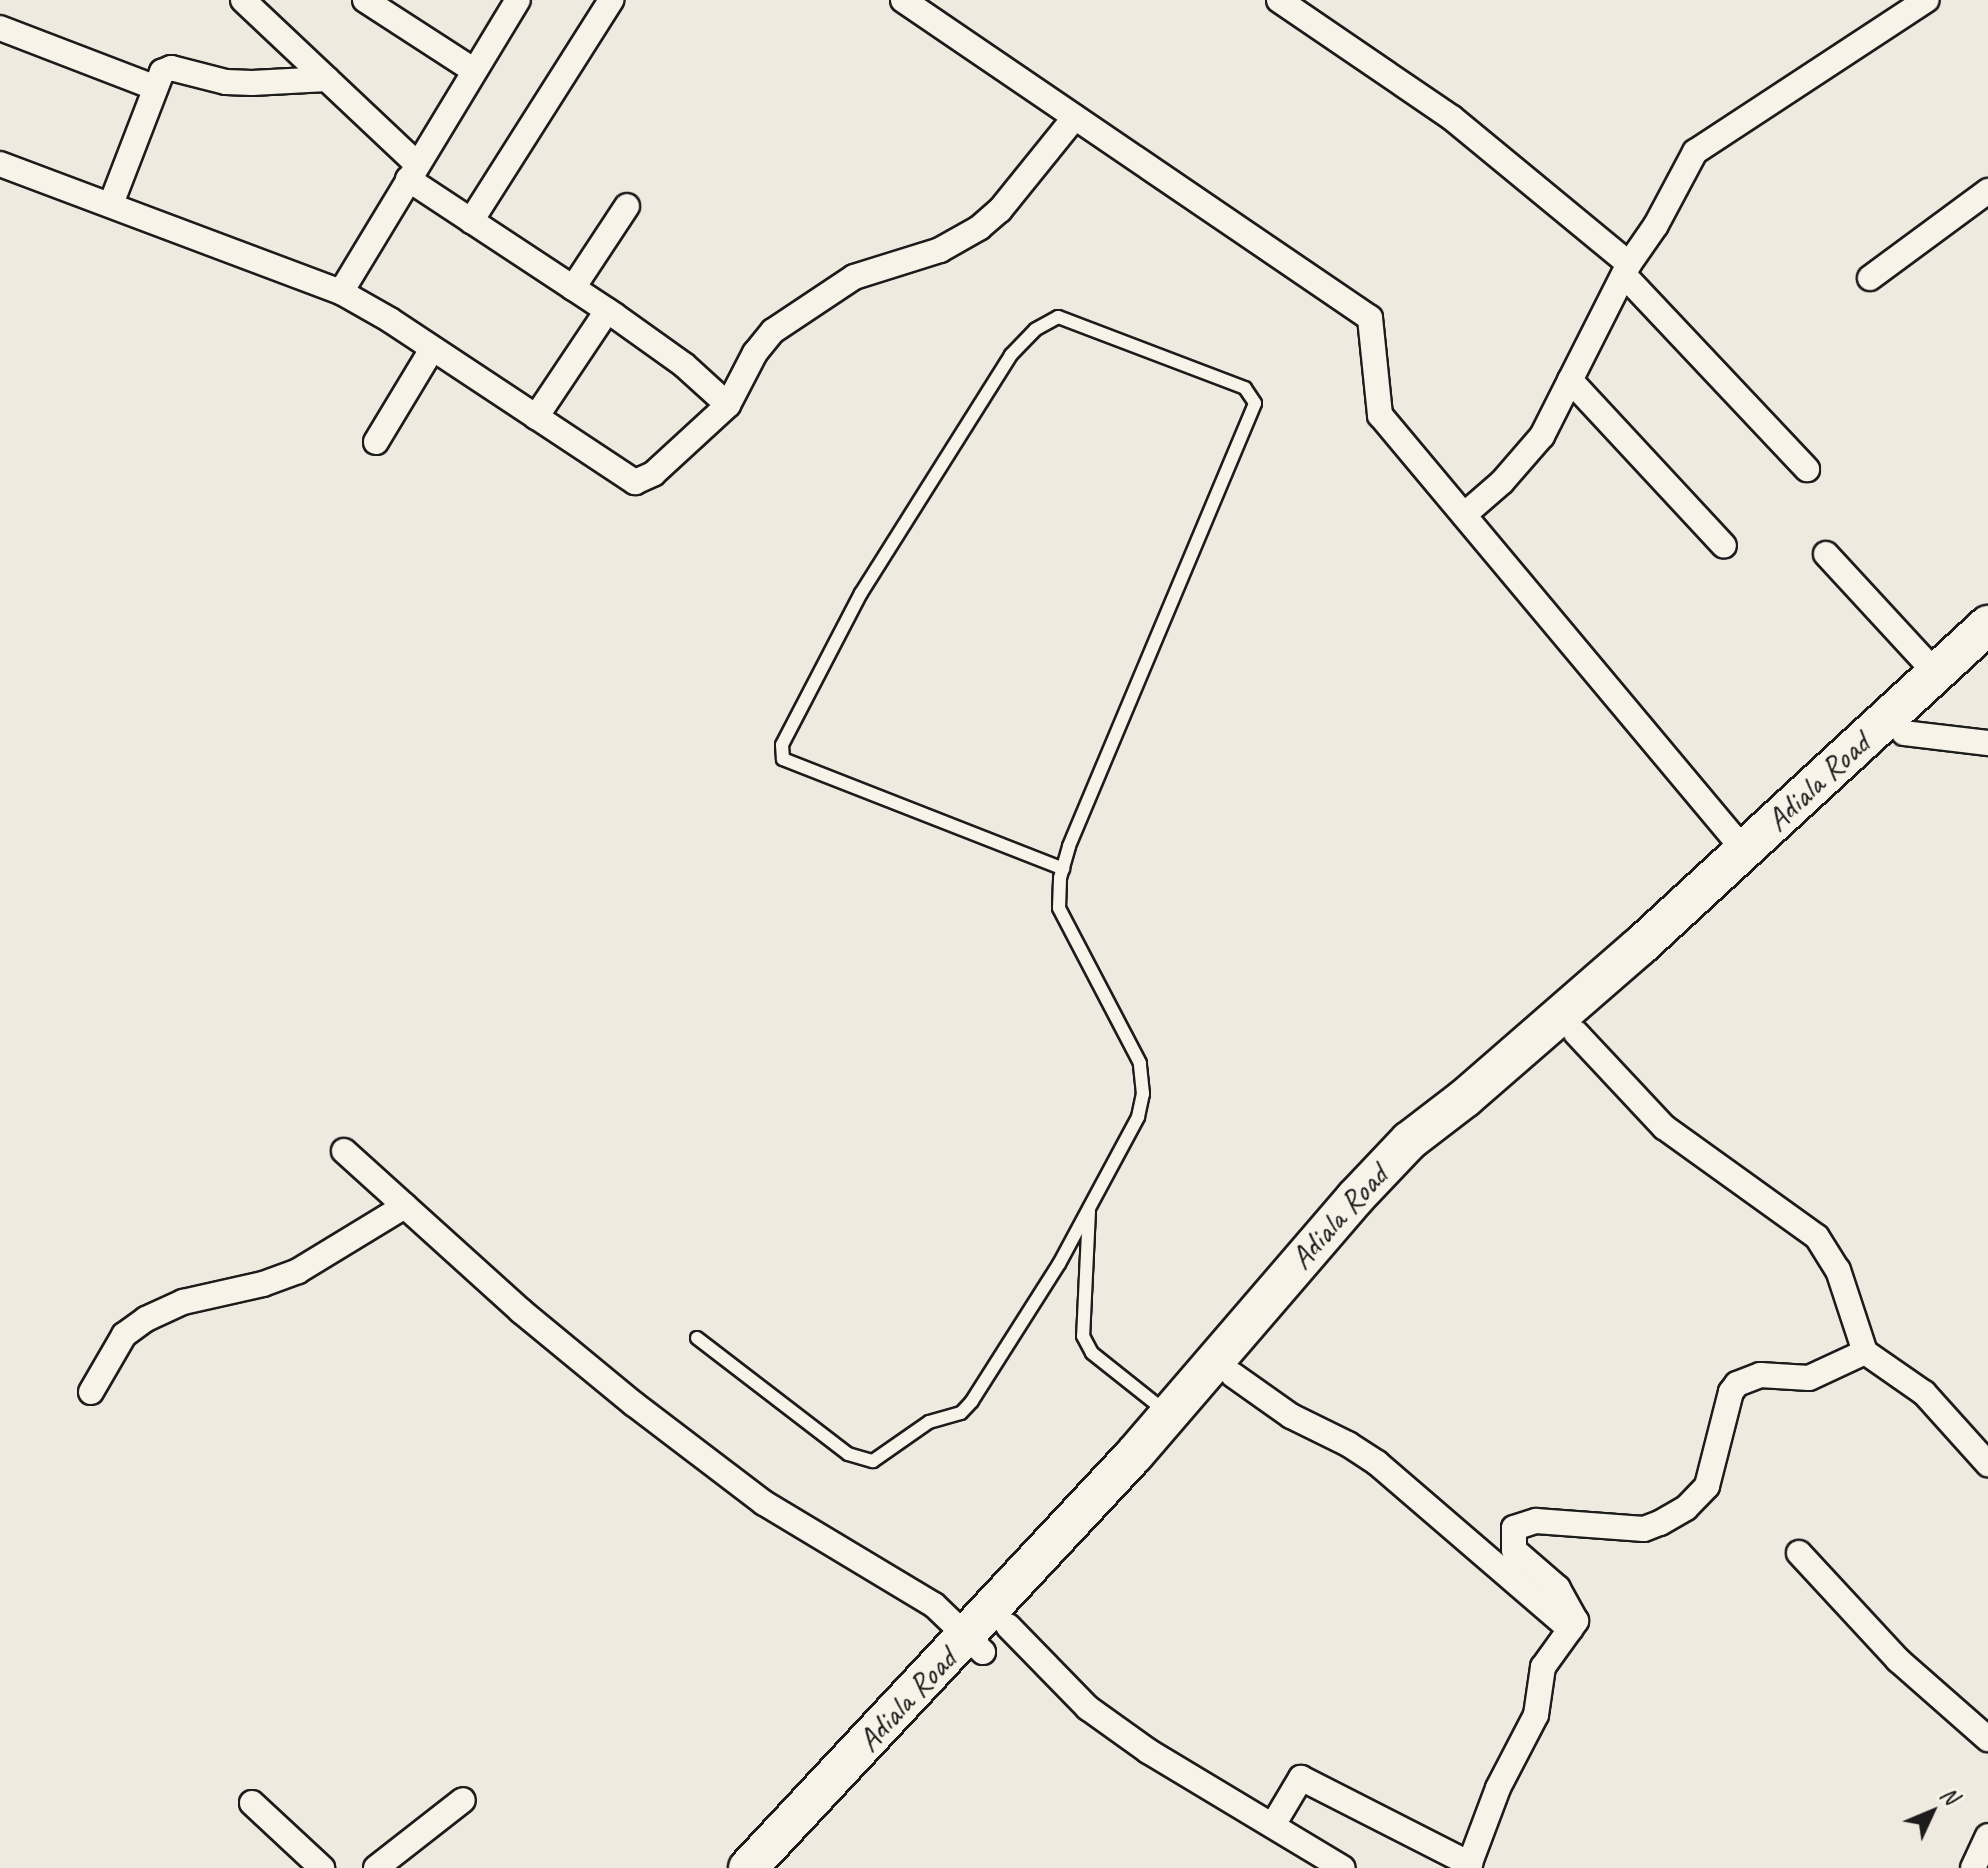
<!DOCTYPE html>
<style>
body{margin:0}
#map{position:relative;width:1988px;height:1868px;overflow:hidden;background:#eeeae0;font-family:Caveat,sans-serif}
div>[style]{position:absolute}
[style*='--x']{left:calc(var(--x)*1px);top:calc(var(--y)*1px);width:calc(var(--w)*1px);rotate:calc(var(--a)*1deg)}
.roads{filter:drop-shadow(2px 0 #1c1c1c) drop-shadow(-2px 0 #1c1c1c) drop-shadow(0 2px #1c1c1c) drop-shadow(0 -2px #1c1c1c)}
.service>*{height:12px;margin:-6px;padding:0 6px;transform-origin:6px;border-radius:6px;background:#f7f3e8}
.minor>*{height:24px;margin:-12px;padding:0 12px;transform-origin:12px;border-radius:12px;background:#f7f3e8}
.primary>*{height:38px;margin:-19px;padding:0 19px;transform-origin:19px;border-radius:19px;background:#f7f3e8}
span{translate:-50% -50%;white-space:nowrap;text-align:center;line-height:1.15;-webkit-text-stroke:7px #f7f3e8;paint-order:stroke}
.street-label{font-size:32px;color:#1c1c1c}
.north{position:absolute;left:1892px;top:1772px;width:80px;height:80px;-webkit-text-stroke:6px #f7f3e8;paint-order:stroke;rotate:46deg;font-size:22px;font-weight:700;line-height:32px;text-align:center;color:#1c1c1c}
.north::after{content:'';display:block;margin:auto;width:28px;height:36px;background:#1c1c1c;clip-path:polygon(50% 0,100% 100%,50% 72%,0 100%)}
</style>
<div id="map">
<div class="roads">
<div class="service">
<i style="--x:1089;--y:1211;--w:125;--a:92.7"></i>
<i style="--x:1083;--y:1336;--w:19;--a:62"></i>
<i style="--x:1092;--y:1353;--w:93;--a:38.5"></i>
<i style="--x:697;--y:1338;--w:190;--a:37.5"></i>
<i style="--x:848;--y:1454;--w:26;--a:16"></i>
<i style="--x:873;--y:1461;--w:68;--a:-34.9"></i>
<i style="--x:929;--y:1422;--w:33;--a:-16"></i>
<i style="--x:961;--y:1413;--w:16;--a:-47"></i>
<i style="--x:972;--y:1401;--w:162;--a:-57.6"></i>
<i style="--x:1059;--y:1264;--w:167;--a:-61.7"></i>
<i style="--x:1138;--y:1117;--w:24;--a:-78"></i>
<i style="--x:1143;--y:1094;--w:31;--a:-96"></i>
<i style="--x:1140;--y:1063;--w:175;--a:-117.6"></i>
<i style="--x:1059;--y:908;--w:30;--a:-88"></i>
<i style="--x:1060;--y:878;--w:33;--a:-74"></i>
<i style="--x:1069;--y:846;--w:480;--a:-67.2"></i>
<i style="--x:1255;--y:403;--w:18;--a:-124"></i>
<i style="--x:1245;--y:388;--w:200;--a:-159.2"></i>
<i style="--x:1058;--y:317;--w:26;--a:151"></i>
<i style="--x:1035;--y:330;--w:35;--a:134"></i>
<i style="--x:1011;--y:355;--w:281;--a:122.2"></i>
<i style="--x:861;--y:593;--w:171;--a:117.5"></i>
<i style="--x:782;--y:745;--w:14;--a:86"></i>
<i style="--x:783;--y:759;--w:301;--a:21.4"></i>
</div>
<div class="minor">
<i style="--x:243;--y:0;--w:239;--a:43.3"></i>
<i style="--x:365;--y:0;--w:129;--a:32.9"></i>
<i style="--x:903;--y:0;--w:565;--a:34.25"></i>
<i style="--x:1370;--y:318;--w:98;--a:84.1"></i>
<i style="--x:1380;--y:415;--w:567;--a:50.08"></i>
<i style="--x:1279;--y:0;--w:209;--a:34.3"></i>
<i style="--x:1452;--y:118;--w:229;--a:39.5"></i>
<i style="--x:0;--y:28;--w:165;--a:21"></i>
<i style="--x:0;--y:164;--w:364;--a:20.6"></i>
<i style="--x:341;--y:292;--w:56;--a:29.7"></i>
<i style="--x:390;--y:320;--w:294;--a:33.5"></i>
<i style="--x:635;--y:482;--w:20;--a:-24"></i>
<i style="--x:653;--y:474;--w:102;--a:-42.6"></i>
<i style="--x:728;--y:405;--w:59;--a:-62.6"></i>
<i style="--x:755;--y:353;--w:28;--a:-51"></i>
<i style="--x:773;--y:331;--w:97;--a:-33.7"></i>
<i style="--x:854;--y:277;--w:90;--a:-17.4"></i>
<i style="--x:940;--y:250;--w:45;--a:-29.4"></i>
<i style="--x:979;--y:228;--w:28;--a:-41"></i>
<i style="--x:1000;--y:210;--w:119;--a:-51.1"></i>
<i style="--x:408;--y:179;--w:247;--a:33.4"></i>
<i style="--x:614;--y:315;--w:86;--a:35.5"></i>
<i style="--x:684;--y:365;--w:59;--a:42.3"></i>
<i style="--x:111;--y:204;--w:142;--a:-68.9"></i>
<i style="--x:162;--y:72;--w:10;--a:-24"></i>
<i style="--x:171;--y:68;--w:57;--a:14.3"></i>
<i style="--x:226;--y:82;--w:26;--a:2"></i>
<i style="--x:252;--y:83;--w:75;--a:-3.1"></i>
<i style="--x:471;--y:221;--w:262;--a:-57.6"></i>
<i style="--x:1624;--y:275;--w:267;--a:46.7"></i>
<i style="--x:1870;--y:278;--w:147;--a:-36.4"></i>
<i style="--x:573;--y:288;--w:98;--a:-56.6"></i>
<i style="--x:341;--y:292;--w:341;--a:-58.8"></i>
<i style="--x:1570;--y:380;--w:226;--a:47.1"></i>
<i style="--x:536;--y:417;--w:128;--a:-56.2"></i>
<i style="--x:376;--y:442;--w:109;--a:-58.9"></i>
<i style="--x:1464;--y:515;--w:50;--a:-41"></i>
<i style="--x:1502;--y:482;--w:61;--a:-49"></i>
<i style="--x:1542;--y:436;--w:193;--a:-63.2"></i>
<i style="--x:1629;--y:264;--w:47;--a:-55.3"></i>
<i style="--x:1656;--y:225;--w:83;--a:-61.9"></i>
<i style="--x:1695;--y:152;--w:277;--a:-33.3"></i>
<i style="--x:1826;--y:554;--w:162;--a:47.3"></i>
<i style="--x:1904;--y:733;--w:85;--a:6.8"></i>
<i style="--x:1576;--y:1033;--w:129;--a:46.9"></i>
<i style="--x:1664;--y:1127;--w:188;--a:35.7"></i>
<i style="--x:1817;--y:1237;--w:39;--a:58"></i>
<i style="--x:1838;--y:1270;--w:86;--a:71.8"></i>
<i style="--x:1865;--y:1352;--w:72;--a:34.8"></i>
<i style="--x:1924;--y:1393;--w:96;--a:48"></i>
<i style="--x:344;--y:1151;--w:239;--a:42.1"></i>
<i style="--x:521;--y:1311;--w:146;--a:39.5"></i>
<i style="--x:634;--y:1404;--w:163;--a:37.3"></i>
<i style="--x:764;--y:1503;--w:198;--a:31"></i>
<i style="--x:934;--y:1605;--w:68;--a:43.8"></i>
<i style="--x:1233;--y:1375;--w:71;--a:35.3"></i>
<i style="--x:1291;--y:1416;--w:64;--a:26.2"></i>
<i style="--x:1348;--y:1444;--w:35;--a:33"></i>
<i style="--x:1377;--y:1463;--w:255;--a:40.7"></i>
<i style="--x:91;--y:1392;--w:66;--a:-59.9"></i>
<i style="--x:124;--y:1335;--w:27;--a:-36"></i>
<i style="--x:146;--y:1319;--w:41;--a:-24.7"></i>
<i style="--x:183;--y:1302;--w:82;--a:-12.7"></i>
<i style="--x:263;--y:1284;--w:37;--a:-20"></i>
<i style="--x:298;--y:1271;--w:125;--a:-31.3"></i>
<i style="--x:1799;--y:1553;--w:146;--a:47.2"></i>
<i style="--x:1898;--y:1660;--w:120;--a:41.3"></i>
<i style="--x:1008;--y:1626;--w:115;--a:45.7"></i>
<i style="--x:1088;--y:1708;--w:74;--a:35.6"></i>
<i style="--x:1148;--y:1751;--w:227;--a:31"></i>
<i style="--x:252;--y:1803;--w:96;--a:42.9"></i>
<i style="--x:1273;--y:1825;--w:55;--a:-59.2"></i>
<i style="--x:1301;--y:1778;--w:190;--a:27"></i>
<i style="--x:376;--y:1868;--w:110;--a:-38"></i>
<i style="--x:1468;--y:1868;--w:85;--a:-69.4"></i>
<i style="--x:1498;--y:1788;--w:82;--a:-62.5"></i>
<i style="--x:1536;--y:1715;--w:49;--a:-81.7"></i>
<i style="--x:1543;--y:1667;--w:57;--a:-54.3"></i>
<i style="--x:1576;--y:1621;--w:38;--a:-119"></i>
<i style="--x:1558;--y:1588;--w:58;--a:-139.2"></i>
<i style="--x:1514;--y:1550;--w:22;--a:-90"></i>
<i style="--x:1514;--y:1528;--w:23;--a:-18"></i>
<i style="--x:1536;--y:1521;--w:108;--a:4.2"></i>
<i style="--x:1644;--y:1529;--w:17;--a:-21"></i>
<i style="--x:1660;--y:1523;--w:30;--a:-30"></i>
<i style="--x:1686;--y:1508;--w:30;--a:-46"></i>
<i style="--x:1707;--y:1486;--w:97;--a:-75.7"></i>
<i style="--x:1731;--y:1392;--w:10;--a:-53"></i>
<i style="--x:1737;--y:1384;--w:25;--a:-21"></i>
<i style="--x:1760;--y:1375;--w:49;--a:3.5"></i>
<i style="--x:1809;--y:1378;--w:62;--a:-24.9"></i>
<i style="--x:1973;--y:1868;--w:35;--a:-65"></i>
</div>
<div class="primary">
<i style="--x:748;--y:1868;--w:565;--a:-46.94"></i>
<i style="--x:1134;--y:1455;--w:339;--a:-49.3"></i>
<i style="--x:1355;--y:1198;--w:79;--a:-46.5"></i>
<i style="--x:1409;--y:1141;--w:71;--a:-37.5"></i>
<i style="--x:1465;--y:1098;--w:230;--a:-41"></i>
<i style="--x:1639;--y:947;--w:475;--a:-42.7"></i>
</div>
</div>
<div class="street-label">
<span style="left:1818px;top:782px;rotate:-43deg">Adiala Road</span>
<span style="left:1339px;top:1217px;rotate:-48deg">Adiala Road</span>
<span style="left:907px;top:1700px;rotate:-47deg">Adiala Road</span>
</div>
<div class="north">N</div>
</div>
